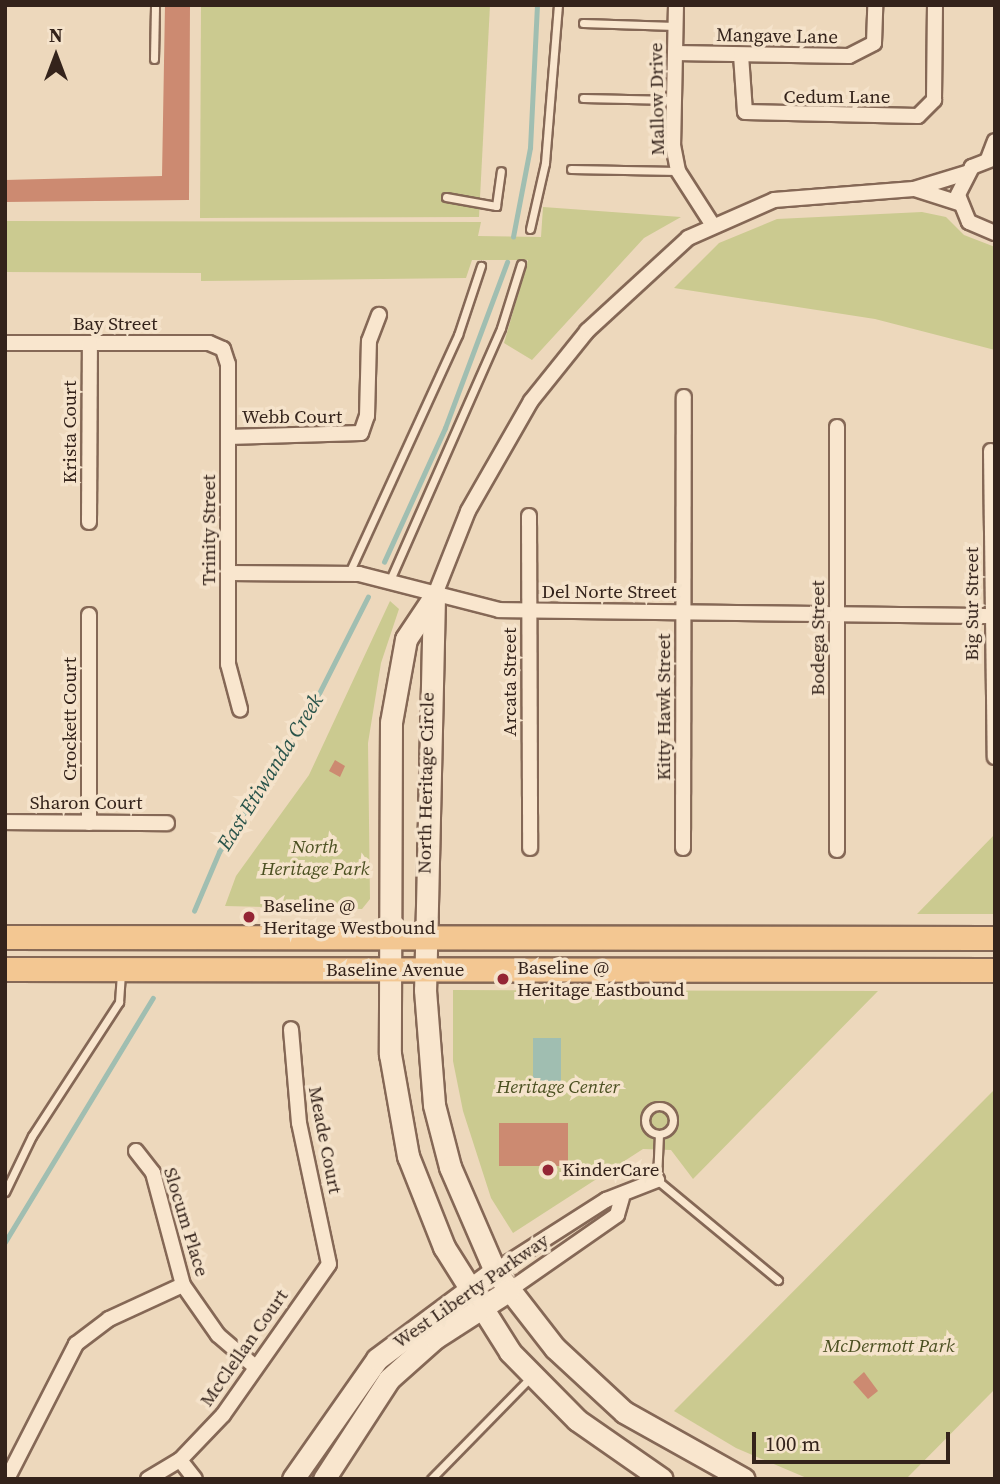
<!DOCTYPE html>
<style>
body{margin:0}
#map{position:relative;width:1000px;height:1484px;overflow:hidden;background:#edd8bc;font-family:"Source Serif 4",serif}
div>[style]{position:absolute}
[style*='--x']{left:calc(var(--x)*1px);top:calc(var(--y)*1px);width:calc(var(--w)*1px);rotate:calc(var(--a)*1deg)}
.green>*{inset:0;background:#cbca90}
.water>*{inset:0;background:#a0beb1}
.stream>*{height:4.5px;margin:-2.25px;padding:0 2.25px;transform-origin:2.25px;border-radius:2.25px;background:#a0beb1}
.building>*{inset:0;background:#cc8a71}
.roads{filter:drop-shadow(2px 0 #856856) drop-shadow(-2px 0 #856856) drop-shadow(0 2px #856856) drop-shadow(0 -2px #856856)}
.lane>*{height:7px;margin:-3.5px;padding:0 3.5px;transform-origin:3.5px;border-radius:3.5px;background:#f9e6ce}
.lane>.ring{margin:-3.5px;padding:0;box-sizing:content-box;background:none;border:7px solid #f9e6ce;border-radius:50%}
.street>*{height:14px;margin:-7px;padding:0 7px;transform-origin:7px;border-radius:7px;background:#f9e6ce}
.secondary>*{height:21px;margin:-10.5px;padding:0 10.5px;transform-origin:10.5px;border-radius:10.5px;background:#f9e6ce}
.primary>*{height:23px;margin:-11.5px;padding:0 11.5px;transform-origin:11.5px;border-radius:11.5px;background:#f3c792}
.dots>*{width:19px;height:19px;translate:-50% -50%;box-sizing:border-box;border:4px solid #f5e3cb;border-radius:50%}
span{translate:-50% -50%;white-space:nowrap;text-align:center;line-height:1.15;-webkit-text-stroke:7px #f5e3cb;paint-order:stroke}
.street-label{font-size:19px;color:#34231b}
.park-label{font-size:19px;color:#4b5021;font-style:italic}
.poi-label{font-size:19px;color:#34231b}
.left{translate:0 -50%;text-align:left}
.water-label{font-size:21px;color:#29544b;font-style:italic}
.frame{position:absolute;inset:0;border:7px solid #34231b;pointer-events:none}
.north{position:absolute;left:21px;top:21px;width:70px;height:70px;-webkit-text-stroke:5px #f5e3cb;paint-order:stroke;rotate:0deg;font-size:19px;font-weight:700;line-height:28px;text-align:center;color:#34231b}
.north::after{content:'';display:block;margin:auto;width:24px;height:32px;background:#34231b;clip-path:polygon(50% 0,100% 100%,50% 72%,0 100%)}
.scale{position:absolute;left:752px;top:1432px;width:198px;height:32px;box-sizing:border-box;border:4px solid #34231b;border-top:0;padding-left:9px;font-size:21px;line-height:24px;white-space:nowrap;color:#34231b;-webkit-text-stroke:5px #f5e3cb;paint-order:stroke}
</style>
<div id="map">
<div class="green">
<i style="clip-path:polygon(201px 5px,490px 5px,479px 217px,200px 218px)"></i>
<i style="clip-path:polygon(543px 207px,681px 217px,644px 238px,532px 360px,504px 343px,528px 260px,472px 260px,466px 278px,201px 281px,201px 273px,5px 272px,5px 221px,481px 222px,478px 236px,541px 237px)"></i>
<i style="clip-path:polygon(922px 212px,946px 217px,964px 235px,995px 247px,995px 350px,875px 319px,674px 288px,719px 243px,777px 219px)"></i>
<i style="clip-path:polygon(390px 601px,399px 609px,381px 663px,368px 743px,370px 899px,362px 909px,225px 906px,236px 876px,309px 775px)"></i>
<i style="clip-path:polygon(995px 834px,995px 914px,917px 914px)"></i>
<i style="clip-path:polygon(453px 990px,878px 991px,693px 1179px,671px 1150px,643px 1149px,513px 1233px,491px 1198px,463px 1111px,453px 1061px)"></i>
<i style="clip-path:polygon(995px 1089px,995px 1389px,906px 1479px,809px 1479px,736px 1448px,674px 1411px)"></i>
</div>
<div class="water">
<i style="clip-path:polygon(533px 1038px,561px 1038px,561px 1082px,533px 1082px)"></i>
</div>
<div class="stream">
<i style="--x:513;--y:237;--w:91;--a:-79.2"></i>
<i style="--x:530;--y:148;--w:143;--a:-87.2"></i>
<i style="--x:384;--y:562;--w:147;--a:-65.5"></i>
<i style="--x:445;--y:428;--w:177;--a:-69.5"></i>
<i style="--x:194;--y:911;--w:64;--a:-67"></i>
<i style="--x:219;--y:852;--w:157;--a:-56.7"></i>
<i style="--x:305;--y:721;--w:139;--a:-63.1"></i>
<i style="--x:5;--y:1242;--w:285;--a:-58.8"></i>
</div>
<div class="building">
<i style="clip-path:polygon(165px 5px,190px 5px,189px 200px,5px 202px,5px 180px,162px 176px)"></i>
<i style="clip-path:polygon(335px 760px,345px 766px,340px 777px,329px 771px)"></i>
<i style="clip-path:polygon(499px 1123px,568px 1123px,568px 1166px,499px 1166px)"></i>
<i style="clip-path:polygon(864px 1372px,878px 1391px,868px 1399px,853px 1382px)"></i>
</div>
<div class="roads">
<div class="lane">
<i style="--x:583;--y:23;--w:92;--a:1.9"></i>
<i style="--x:154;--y:59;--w:54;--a:-88.9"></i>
<i style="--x:583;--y:98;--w:90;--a:1.3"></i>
<i style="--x:571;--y:169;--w:106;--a:1.1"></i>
<i style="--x:446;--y:197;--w:51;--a:10.2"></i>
<i style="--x:496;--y:206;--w:35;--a:-82"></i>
<i style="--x:530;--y:229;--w:68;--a:-77.2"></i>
<i style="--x:545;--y:163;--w:159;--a:-85.3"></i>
<i style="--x:349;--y:573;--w:262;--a:-65.4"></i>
<i style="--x:458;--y:335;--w:73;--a:-71.6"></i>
<i style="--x:390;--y:580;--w:275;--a:-66.2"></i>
<i style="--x:501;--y:328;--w:67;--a:-72.6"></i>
<i class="ring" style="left:645px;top:1106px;width:21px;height:21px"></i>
<i style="--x:659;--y:1134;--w:46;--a:92.5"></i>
<i style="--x:657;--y:1180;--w:157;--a:39.6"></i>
<i style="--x:5;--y:1192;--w:62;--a:-64.3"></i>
<i style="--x:32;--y:1136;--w:160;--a:-57"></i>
<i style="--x:119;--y:1002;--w:28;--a:-86"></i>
<i style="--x:431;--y:1479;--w:143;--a:-45.6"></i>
</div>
<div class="street">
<i style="--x:676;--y:5;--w:140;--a:91.2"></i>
<i style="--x:673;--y:145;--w:26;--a:79"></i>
<i style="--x:678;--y:171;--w:63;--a:57.3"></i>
<i style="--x:675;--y:53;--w:174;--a:1"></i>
<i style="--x:849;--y:56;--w:28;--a:-27"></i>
<i style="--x:874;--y:43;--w:38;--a:-88"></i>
<i style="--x:741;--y:55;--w:57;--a:86"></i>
<i style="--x:745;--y:112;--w:173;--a:1.3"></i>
<i style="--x:918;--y:116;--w:23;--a:-45"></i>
<i style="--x:934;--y:100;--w:95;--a:-89.4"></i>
<i style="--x:995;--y:158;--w:25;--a:159"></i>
<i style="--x:972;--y:167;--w:31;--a:117"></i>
<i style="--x:958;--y:195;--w:29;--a:68"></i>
<i style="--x:969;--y:222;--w:28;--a:23"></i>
<i style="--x:988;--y:159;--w:19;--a:-69"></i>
<i style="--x:915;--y:189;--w:46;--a:17.7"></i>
<i style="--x:5;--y:343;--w:204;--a:0"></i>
<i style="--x:209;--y:343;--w:15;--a:23"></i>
<i style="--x:223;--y:349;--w:16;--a:72"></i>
<i style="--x:228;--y:364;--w:300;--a:90"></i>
<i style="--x:228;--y:664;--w:47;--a:75.1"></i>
<i style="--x:228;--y:437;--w:133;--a:-1.7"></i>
<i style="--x:361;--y:433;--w:18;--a:-71"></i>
<i style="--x:367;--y:416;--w:75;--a:-88.5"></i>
<i style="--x:369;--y:341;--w:28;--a:-69"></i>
<i style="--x:991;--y:451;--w:306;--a:89.3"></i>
<i style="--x:529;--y:516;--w:332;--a:89.8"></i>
<i style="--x:89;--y:522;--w:179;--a:-89.7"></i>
<i style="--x:228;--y:573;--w:131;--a:0.4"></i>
<i style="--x:359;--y:574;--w:145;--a:14.4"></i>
<i style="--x:499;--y:610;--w:496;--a:0.7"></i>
<i style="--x:434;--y:597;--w:92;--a:-68.4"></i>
<i style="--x:468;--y:511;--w:127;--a:-60.2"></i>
<i style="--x:531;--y:401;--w:90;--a:-51.3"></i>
<i style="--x:587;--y:331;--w:137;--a:-42.6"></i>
<i style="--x:688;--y:238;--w:94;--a:-23.8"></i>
<i style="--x:774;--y:200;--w:140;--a:-4.5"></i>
<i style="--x:914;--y:189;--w:54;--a:-17.1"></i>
<i style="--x:5;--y:822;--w:162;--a:0.4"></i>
<i style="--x:89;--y:823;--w:208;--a:-90"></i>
<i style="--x:683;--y:848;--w:451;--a:-89.9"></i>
<i style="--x:837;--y:850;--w:423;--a:-90"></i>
<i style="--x:136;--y:1151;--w:28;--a:52"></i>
<i style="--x:153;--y:1173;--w:116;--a:75"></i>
<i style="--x:183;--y:1285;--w:61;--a:55"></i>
<i style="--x:218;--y:1335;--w:48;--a:40.7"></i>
<i style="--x:495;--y:1271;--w:132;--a:-32.6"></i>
<i style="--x:606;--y:1200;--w:55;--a:-21.4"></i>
<i style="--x:508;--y:1291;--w:133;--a:-34.9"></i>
<i style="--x:617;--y:1215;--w:18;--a:-74"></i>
<i style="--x:180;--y:1460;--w:24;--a:52"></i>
<i style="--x:7;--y:1479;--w:152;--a:-62.9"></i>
<i style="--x:76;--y:1344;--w:41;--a:-37.1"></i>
<i style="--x:109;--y:1319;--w:81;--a:-24.7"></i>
<i style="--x:148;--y:1479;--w:37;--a:-31"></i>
<i style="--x:180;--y:1460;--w:62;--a:-46.3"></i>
<i style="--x:223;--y:1415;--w:184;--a:-54.9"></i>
<i style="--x:329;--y:1264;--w:144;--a:-102"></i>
<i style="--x:299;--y:1123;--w:94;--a:-94.9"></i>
</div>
<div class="secondary">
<i style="--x:434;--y:597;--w:393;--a:91.3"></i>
<i style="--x:425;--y:990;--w:115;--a:85.5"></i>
<i style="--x:434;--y:1105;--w:64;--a:75.5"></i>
<i style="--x:450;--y:1167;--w:113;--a:66.6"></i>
<i style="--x:495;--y:1271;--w:98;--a:52.1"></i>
<i style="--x:555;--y:1348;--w:94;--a:42.8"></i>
<i style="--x:624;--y:1412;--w:137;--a:29.2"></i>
<i style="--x:434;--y:597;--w:50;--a:123.7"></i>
<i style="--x:406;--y:639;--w:84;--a:100.2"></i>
<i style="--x:391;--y:722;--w:332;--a:90.2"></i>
<i style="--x:390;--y:1054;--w:104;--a:80"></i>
<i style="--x:408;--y:1156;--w:98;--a:68.4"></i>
<i style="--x:444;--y:1247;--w:124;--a:57.8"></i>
<i style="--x:510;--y:1352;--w:95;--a:45.4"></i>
<i style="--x:577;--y:1420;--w:103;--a:34.8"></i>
<i style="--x:293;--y:1479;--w:146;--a:-55"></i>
<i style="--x:377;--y:1359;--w:147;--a:-36.7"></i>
<i style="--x:324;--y:1479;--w:119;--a:-57"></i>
<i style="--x:389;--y:1379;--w:62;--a:-41.7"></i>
<i style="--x:435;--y:1338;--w:87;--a:-32.8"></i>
</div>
<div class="primary">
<i style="--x:5;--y:937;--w:990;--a:0.06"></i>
<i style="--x:5;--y:969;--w:990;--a:0.06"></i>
</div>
</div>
<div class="dots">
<i style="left:249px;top:917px;background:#942535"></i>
<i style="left:503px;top:979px;background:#942535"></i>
<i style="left:548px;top:1170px;background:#942535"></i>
</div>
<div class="street-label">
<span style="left:777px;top:36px;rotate:1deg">Mangave Lane</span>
<span style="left:837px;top:97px">Cedum Lane</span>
<span style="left:657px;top:99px;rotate:-91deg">Mallow Drive</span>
<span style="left:115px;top:324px">Bay Street</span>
<span style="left:292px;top:417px">Webb Court</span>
<span style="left:70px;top:432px;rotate:-90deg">Krista Court</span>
<span style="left:209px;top:530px;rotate:-90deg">Trinity Street</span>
<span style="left:609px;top:592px">Del Norte Street</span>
<span style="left:972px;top:604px;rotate:-90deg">Big Sur Street</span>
<span style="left:818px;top:638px;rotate:-90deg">Bodega Street</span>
<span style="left:510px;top:682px;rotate:-90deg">Arcata Street</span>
<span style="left:664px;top:707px;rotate:-90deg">Kitty Hawk Street</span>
<span style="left:70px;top:719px;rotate:-90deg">Crockett Court</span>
<span style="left:426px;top:783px;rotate:-89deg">North Heritage Circle</span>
<span style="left:86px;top:803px">Sharon Court</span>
<span style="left:395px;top:970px">Baseline Avenue</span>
<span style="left:325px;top:1140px;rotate:79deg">Meade Court</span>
<span style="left:186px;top:1222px;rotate:73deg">Slocum Place</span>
<span style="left:471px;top:1291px;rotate:-35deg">West Liberty Parkway</span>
<span style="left:244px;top:1348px;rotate:-55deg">McClellan Court</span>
</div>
<div class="park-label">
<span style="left:315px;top:858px">North<br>Heritage Park</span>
<span style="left:558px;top:1087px">Heritage Center</span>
<span style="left:889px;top:1346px">McDermott Park</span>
</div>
<div class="poi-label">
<span class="left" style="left:263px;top:917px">Baseline @<br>Heritage Westbound</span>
<span class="left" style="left:517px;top:979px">Baseline @<br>Heritage Eastbound</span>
<span class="left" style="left:562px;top:1170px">KinderCare</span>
</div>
<div class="water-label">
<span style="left:270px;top:772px;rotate:-58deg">East Etiwanda Creek</span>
</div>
<div class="frame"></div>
<div class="north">N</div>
<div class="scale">100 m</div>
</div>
